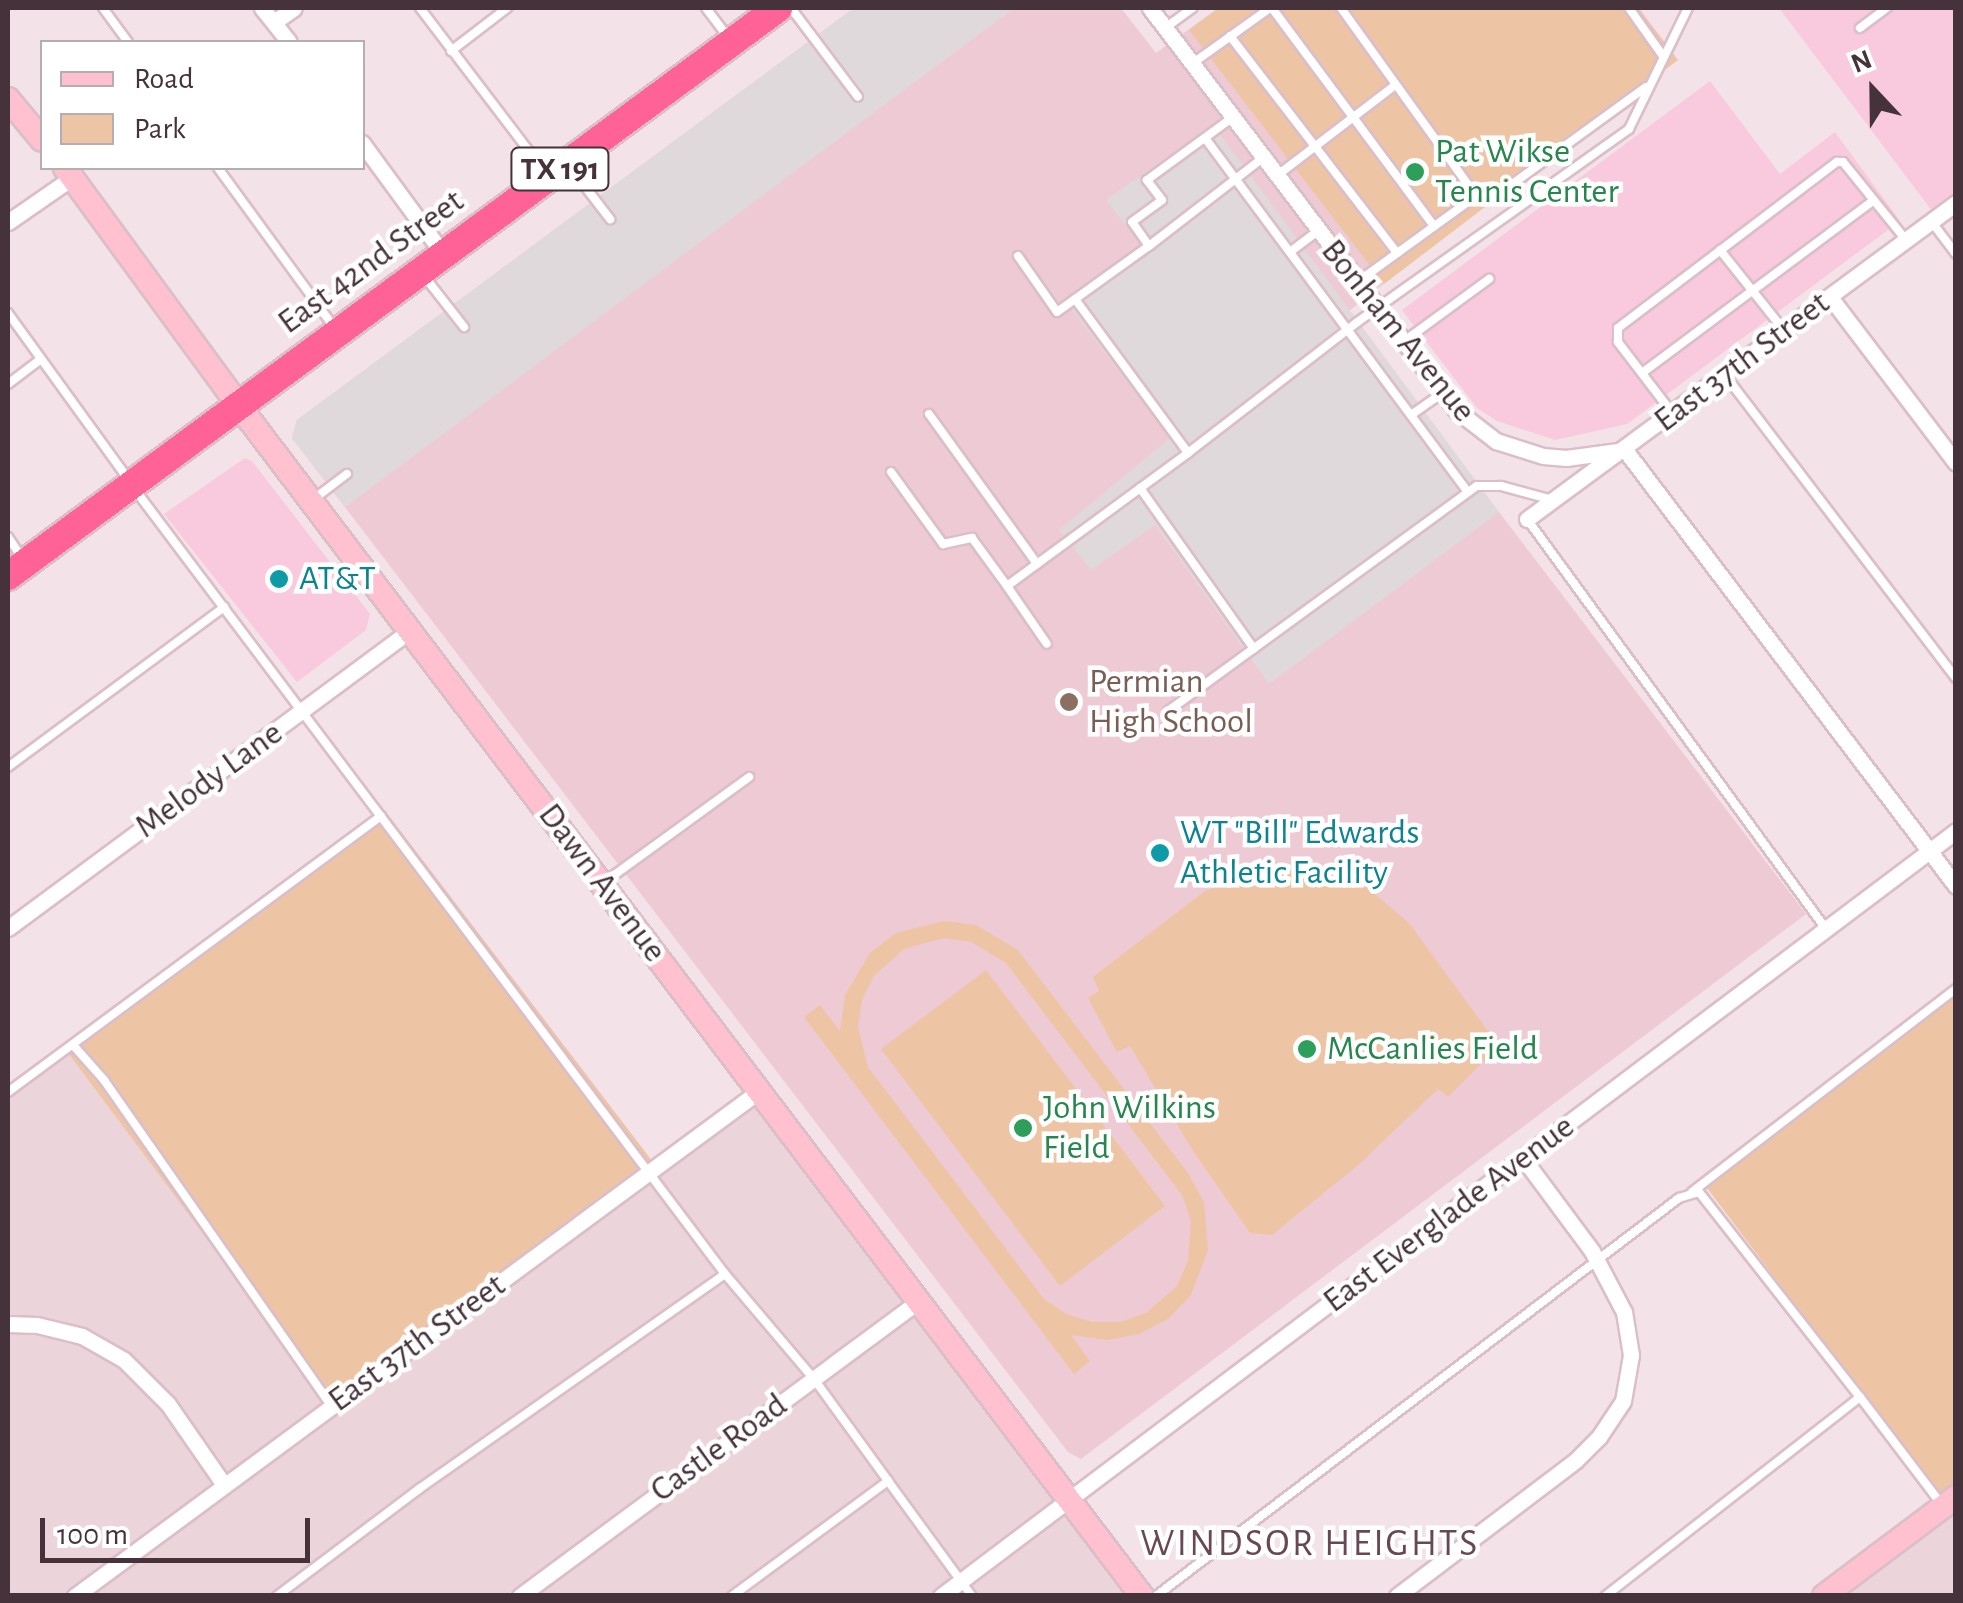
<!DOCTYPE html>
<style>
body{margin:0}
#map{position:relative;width:1963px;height:1603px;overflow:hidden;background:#f3e2e7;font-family:"Alegreya Sans",sans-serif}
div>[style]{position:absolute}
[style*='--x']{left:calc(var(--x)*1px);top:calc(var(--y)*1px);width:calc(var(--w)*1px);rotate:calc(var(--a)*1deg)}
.residential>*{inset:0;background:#ecd4db}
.commercial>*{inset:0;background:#f9cade}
.education>*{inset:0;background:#eecad5}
.green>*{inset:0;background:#edc5a5}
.parking>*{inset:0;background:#e0d9dc}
.roads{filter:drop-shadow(2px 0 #dbbec8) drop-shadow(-2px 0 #dbbec8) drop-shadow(0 2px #dbbec8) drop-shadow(0 -2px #dbbec8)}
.lane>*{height:8px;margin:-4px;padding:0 4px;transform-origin:4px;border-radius:4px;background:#fff}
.street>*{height:15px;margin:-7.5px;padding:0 7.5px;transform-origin:7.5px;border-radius:7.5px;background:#fff}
.secondary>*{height:22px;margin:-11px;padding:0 11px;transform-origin:11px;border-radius:11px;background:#ffc1d0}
.highway>*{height:28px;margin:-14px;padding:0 14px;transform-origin:14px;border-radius:14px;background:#ff6297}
.dots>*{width:28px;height:28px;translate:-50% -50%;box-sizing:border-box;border:5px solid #fff;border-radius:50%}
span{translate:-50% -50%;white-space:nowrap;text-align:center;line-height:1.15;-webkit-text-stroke:9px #fff;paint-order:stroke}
.shield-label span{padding:2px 8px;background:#fff;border:2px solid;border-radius:8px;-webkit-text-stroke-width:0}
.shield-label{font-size:32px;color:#45323a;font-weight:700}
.leisure-label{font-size:35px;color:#27864d}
.left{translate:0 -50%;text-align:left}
.street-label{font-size:35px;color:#45323a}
.culture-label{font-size:35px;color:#0d838f}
.education-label{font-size:35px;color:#785e54}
.neighbourhood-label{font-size:38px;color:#694856;letter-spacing:2.5px}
.frame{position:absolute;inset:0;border:10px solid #45323a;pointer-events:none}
.legend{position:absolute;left:40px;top:40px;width:325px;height:130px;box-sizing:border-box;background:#fff;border:2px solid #b5adb0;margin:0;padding:12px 18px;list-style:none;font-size:30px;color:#45323a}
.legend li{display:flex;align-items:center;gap:20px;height:50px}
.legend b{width:50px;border:2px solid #b5adb0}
.north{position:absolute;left:1823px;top:40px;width:100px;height:100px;-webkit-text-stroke:8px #fff;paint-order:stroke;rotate:338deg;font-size:28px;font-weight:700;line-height:40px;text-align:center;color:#45323a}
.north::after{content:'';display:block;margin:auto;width:35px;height:45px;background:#45323a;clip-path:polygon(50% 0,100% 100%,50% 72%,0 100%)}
.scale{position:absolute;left:40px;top:1518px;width:270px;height:45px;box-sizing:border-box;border:5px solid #45323a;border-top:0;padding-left:12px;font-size:30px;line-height:35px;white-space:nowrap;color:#45323a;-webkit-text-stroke:8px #fff;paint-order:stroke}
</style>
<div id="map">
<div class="residential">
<i style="clip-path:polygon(65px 1049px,332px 1405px,759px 1090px,1144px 1595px,8px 1595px,8px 1091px)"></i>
<i style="clip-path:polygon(1955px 1500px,1955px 1595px,1830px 1595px)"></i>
</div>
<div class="commercial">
<i style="clip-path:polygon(1779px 8px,1955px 8px,1955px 202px,1936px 216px)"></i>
<i style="clip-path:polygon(1710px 81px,1780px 174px,1835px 132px,1900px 221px,1627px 424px,1555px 440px,1497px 421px,1477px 408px,1402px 310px)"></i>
<i style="clip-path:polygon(245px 458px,252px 461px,370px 614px,366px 630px,297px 682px,164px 514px)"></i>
</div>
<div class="education">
<i style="clip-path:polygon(854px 8px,1121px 8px,1156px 53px,1218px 8px,1639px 8px,1675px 56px,1340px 318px,1499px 512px,1806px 914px,1081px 1459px,1068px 1452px,292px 438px,297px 420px)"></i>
</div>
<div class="green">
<i style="clip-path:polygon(1219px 8px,1638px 8px,1678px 60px,1384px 284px,1189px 30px)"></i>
<i style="clip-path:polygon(386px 812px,656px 1166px,332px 1406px,65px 1049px)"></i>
<i style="clip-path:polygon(1269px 867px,1357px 879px,1409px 923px,1491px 1035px,1480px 1045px,1488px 1057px,1448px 1097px,1438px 1089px,1357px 1166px,1272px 1235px,1250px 1233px,1193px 1151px,1130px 1046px,1117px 1052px,1088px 998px,1099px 991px,1093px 977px,1205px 891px)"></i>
<i style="clip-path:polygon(evenodd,944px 921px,976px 925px,1018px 950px,1188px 1173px,1204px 1202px,1208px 1250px,1191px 1295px,1168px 1319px,1139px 1334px,1107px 1340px,1071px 1335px,1090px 1361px,1074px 1374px,804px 1017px,820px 1005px,840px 1031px,845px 995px,870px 953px,896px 933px,944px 921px,944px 938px,971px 942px,1006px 963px,1182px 1195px,1191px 1221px,1188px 1261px,1177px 1286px,1146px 1313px,1120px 1322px,1092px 1322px,1066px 1314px,1044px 1299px,868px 1067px,858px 1027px,862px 1000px,874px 976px,904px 949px,944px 938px)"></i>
<i style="clip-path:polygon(986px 970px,1165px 1206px,1060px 1286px,881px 1049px)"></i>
<i style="clip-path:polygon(1955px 988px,1955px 1500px,1947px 1506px,1701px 1180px)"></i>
</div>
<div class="parking">
<i style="clip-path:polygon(854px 8px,1014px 8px,345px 507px,292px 438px,297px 420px)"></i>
<i style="clip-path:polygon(1213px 125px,1499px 512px,1269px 684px,1155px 525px,1091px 570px,1059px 530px,1170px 438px,1069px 306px,1144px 249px,1106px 200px)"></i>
</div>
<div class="roads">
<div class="lane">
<i style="--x:103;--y:8;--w:42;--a:53.7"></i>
<i style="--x:420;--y:8;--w:205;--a:52.7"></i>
<i style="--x:706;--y:8;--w:38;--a:53"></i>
<i style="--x:791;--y:8;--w:111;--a:53"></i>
<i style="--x:1272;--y:8;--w:272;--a:53.4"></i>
<i style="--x:1341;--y:8;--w:231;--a:54.3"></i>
<i style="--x:1476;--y:196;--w:147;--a:144.1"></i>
<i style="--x:1629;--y:8;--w:59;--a:54.7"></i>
<i style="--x:1165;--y:28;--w:34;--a:-36"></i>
<i style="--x:1860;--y:28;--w:34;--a:-37"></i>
<i style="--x:1230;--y:36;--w:274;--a:52.4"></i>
<i style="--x:451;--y:51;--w:71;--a:-37.5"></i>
<i style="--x:1193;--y:63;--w:95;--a:-35.5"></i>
<i style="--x:1205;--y:138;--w:441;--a:53.4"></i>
<i style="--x:570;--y:167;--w:66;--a:52.4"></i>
<i style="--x:218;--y:168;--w:200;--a:53.9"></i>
<i style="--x:1279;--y:174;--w:145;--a:-37.4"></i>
<i style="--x:1476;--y:196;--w:24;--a:-7"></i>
<i style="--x:1500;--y:193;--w:180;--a:-36"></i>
<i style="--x:1931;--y:221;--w:41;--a:52.9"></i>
<i style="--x:1149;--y:246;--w:144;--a:-37.7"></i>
<i style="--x:1720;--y:250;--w:101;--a:51.4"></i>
<i style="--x:1290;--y:252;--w:34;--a:-37"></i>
<i style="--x:1018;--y:256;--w:68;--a:55.1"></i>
<i style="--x:1057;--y:312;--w:113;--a:-35.7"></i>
<i style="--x:1149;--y:246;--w:29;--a:-125"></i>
<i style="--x:1132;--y:222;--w:37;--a:-36"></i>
<i style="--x:1162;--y:200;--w:25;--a:-127"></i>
<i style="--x:1147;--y:180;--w:107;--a:-36.2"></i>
<i style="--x:424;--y:276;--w:65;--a:51.9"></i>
<i style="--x:1075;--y:299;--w:191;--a:53.7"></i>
<i style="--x:1188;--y:453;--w:212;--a:-37.7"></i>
<i style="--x:1356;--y:323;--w:335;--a:-35.4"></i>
<i style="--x:1629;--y:129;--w:135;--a:-64"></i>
<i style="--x:8;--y:313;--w:205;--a:54.1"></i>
<i style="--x:1403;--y:342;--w:107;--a:-36.2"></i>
<i style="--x:1642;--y:373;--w:289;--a:-36.7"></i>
<i style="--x:1725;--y:375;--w:381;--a:52.7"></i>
<i style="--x:8;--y:384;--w:41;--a:-37.1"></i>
<i style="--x:929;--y:414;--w:185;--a:54.2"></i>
<i style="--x:1673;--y:414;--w:91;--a:-127.4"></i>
<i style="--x:1618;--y:342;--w:14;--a:-90"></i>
<i style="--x:1618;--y:328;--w:275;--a:-37.2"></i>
<i style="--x:1837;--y:162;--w:6;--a:0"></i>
<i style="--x:1843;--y:162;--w:100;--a:51.1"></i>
<i style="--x:1411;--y:415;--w:37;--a:-35"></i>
<i style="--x:891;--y:472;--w:89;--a:54.2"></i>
<i style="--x:943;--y:544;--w:30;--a:-12"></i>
<i style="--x:972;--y:538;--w:59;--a:53.9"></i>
<i style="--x:1007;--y:586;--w:225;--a:-36.3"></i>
<i style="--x:1140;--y:488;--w:197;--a:54.7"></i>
<i style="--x:136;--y:491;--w:980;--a:53.05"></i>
<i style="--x:725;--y:1274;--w:138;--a:49.7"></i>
<i style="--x:814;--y:1379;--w:126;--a:54"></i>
<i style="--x:315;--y:498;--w:40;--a:-37"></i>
<i style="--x:1527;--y:519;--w:507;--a:53.9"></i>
<i style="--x:8;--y:537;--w:27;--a:56"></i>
<i style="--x:1007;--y:586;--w:70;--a:55.4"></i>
<i style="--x:1168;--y:711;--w:382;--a:-36.1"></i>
<i style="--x:1477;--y:486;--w:24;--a:0"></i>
<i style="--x:1501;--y:486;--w:50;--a:15.2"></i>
<i style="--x:8;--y:767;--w:269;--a:-36.5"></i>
<i style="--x:606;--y:881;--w:177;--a:-36"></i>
<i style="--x:73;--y:1045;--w:47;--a:48.5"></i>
<i style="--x:104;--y:1080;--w:397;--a:55.1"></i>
<i style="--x:8;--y:1092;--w:464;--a:-36.5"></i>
<i style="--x:1692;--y:1192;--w:333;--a:-37.6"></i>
<i style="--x:1860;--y:1397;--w:136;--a:52.8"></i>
<i style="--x:277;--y:1596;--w:178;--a:-37"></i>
<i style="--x:419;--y:1489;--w:374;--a:-35.1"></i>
<i style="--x:732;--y:1596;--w:194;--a:-36.4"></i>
<i style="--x:888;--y:1481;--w:142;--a:53.9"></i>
<i style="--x:1156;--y:1596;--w:657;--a:-37.27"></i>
<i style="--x:1679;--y:1198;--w:21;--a:-17"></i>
<i style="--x:1699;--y:1192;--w:261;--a:51.9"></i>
<i style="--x:1860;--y:1397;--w:323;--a:142"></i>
</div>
<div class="street">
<i style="--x:262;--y:8;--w:43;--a:51.5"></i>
<i style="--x:1150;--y:8;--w:505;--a:52.72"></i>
<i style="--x:1456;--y:410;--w:51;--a:37.8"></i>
<i style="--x:1496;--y:441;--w:49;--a:17.7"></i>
<i style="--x:1543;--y:456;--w:23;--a:5"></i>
<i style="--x:1566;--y:458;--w:60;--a:-7.7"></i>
<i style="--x:1625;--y:450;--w:547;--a:52.8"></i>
<i style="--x:274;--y:22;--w:24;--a:-35"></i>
<i style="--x:362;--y:143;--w:139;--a:53.8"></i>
<i style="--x:8;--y:222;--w:79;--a:-34.7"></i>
<i style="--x:1830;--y:297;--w:208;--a:52.8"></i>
<i style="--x:1527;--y:519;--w:533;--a:-36.38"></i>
<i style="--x:8;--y:928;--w:500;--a:-36.5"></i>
<i style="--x:8;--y:1324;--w:29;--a:2"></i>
<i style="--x:37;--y:1325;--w:46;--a:13.7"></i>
<i style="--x:82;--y:1336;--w:48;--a:29.7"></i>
<i style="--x:124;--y:1360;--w:62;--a:45"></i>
<i style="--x:168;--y:1404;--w:98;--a:55.3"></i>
<i style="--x:75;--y:1596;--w:850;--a:-36.44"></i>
<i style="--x:520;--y:1596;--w:496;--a:-36.5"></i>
<i style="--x:941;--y:1596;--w:1271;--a:-37.01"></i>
<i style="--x:1397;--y:1596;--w:225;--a:-37.2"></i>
<i style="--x:1576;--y:1460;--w:33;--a:-45"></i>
<i style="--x:1599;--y:1437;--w:43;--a:-56.3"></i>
<i style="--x:1623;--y:1401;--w:47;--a:-80.1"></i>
<i style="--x:1631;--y:1355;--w:44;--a:-99.2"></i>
<i style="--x:1624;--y:1312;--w:69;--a:-117.7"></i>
<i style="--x:1592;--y:1251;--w:116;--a:-126.6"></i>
</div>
<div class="secondary">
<i style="--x:8;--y:99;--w:53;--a:50.3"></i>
<i style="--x:65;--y:168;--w:295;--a:53.8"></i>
<i style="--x:239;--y:406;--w:1494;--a:52.81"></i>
<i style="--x:1824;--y:1596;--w:165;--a:-36.9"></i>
</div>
<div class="highway">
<i style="--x:8;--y:576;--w:957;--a:-36.41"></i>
</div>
</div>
<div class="dots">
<i style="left:1415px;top:172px;background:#2e9e5b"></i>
<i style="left:279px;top:579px;background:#0f9aa8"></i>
<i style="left:1069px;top:702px;background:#8d6e63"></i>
<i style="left:1160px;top:853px;background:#0f9aa8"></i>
<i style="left:1307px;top:1049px;background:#2e9e5b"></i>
<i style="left:1023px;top:1128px;background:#2e9e5b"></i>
</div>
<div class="shield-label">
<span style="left:560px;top:169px">TX 191</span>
</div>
<div class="leisure-label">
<span class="left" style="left:1435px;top:172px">Pat Wikse<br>Tennis Center</span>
<span class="left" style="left:1327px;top:1049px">McCanlies Field</span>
<span class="left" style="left:1043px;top:1128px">John Wilkins<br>Field</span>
</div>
<div class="street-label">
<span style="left:371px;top:262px;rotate:-36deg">East 42nd Street</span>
<span style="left:1398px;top:331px;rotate:51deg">Bonham Avenue</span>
<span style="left:1742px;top:362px;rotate:-37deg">East 37th Street</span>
<span style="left:209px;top:780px;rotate:-36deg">Melody Lane</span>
<span style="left:602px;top:883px;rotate:53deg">Dawn Avenue</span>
<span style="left:1449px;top:1214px;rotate:-37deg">East Everglade Avenue</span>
<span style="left:417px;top:1343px;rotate:-36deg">East 37th Street</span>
<span style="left:719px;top:1448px;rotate:-36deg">Castle Road</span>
</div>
<div class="culture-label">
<span class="left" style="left:299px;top:579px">AT&amp;T</span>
<span class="left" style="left:1180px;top:853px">WT "Bill" Edwards<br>Athletic Facility</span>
</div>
<div class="education-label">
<span class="left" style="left:1089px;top:702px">Permian<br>High School</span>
</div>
<div class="neighbourhood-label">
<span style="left:1310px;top:1545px">WINDSOR HEIGHTS</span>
</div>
<div class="frame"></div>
<ul class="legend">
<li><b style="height:12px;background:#ffc1d0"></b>Road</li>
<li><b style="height:28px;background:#edc5a5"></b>Park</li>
</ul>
<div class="north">N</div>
<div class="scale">100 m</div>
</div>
